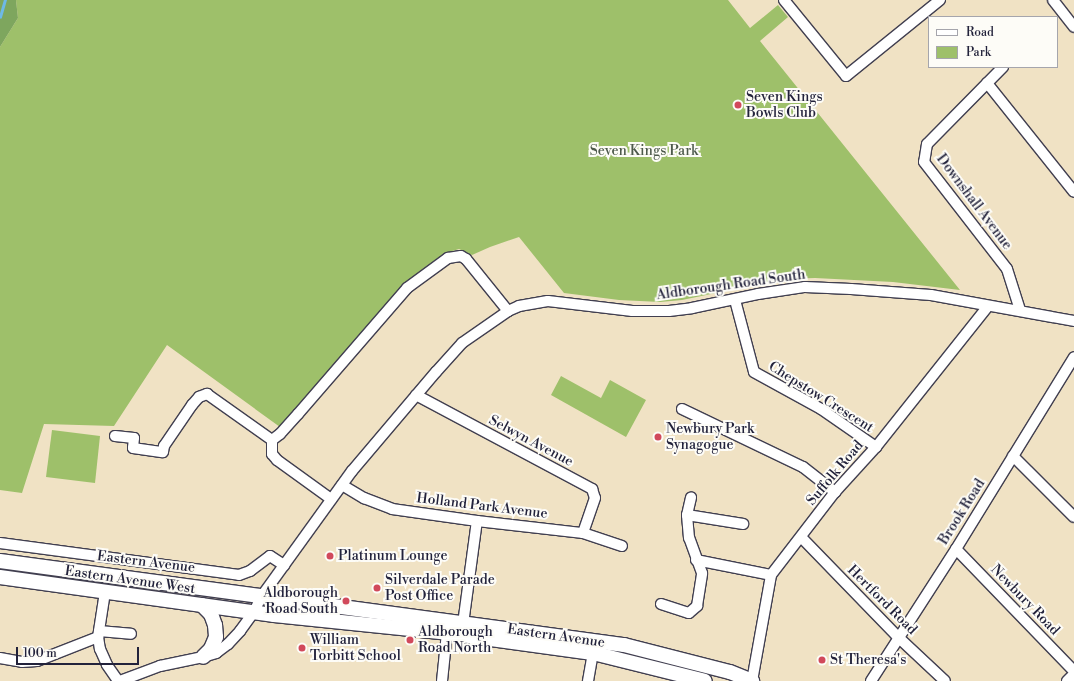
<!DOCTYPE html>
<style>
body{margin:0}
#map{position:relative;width:1074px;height:681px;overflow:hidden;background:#f0e2c4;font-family:"Libre Bodoni",serif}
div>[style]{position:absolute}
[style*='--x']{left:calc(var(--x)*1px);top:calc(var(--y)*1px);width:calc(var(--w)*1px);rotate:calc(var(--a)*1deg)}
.green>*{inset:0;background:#9ec06a}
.forest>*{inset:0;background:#7ea65e}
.stream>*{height:2.5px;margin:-1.25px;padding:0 1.25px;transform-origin:1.25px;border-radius:1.25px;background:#6eb9e7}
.roads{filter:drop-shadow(1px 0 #413f50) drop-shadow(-1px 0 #413f50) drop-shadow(0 1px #413f50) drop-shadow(0 -1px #413f50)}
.minor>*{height:10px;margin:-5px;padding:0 5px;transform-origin:5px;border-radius:5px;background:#fff}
.highway>*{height:14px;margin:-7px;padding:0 7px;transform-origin:7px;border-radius:7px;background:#fff}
.dots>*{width:11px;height:11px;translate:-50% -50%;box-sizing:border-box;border:2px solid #fdfcf7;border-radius:50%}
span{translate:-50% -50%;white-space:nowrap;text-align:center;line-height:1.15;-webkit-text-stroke:4px #fdfcf7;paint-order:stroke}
.poi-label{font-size:14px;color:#22223b}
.left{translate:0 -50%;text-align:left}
.right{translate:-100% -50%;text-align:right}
.park-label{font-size:14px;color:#4d594b}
.street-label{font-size:14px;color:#22223b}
.legend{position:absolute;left:928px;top:16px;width:130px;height:52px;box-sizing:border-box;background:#fdfcf7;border:1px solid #a5a5ac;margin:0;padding:5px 7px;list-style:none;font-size:12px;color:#22223b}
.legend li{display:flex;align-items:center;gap:8px;height:20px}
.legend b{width:20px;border:1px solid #a5a5ac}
.scale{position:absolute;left:16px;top:647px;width:123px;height:18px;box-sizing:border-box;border:2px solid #22223b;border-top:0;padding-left:5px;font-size:12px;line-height:14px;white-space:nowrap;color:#22223b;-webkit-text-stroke:3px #fdfcf7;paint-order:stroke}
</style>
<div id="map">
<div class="green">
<i style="clip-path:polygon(16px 0,728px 0,750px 28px,778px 5px,788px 17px,760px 41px,960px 290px,893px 282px,815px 278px,784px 279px,682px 300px,660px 302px,619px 300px,564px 293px,519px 237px,490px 247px,472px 255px,459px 249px,449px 252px,403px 285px,280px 427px,167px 345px,114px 426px,44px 424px,22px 493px,0 490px,0 47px,18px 18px)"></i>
<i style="clip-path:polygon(561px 376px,601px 398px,610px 380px,646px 400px,626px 437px,551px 395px)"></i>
<i style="clip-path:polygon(52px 430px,100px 436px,95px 483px,46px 477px)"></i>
</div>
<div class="forest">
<i style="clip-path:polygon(0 0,16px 0,18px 18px,0 47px)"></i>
</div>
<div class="stream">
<i style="--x:0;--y:17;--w:18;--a:-74"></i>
</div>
<div class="roads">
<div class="minor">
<i style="--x:784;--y:0;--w:98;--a:50.8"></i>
<i style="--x:846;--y:76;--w:121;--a:-39"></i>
<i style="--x:1053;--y:0;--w:34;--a:52"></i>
<i style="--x:1003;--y:67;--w:108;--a:134.6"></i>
<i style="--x:927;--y:144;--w:18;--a:99"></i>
<i style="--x:924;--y:162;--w:135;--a:52.2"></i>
<i style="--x:1007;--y:269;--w:43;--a:72.4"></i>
<i style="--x:987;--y:83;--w:139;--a:51.4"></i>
<i style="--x:735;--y:300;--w:74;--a:75.2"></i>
<i style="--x:754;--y:372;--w:77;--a:28.9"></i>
<i style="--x:821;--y:409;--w:67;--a:34.6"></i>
<i style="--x:416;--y:395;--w:200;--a:28.1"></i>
<i style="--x:592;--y:489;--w:9;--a:72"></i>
<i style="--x:595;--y:498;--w:37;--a:109"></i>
<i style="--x:682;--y:409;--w:134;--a:25.6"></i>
<i style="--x:803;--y:467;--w:41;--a:38"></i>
<i style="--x:115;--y:436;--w:19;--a:6"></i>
<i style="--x:134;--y:438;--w:10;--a:96"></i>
<i style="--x:133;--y:448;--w:30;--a:8"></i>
<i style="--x:163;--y:452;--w:6;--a:-81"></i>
<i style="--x:164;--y:446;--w:50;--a:-55.7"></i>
<i style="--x:192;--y:405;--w:11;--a:-49"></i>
<i style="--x:199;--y:397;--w:9;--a:-21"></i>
<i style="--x:207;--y:394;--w:80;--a:35.3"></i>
<i style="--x:272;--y:440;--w:10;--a:-37"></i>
<i style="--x:280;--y:434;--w:27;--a:-48"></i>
<i style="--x:298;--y:414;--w:167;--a:-49.1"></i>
<i style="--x:407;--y:288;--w:51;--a:-36.2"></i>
<i style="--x:448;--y:258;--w:13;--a:-9"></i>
<i style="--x:461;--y:256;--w:6;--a:31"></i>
<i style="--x:466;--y:259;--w:67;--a:51.1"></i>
<i style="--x:272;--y:440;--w:14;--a:90"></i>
<i style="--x:272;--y:454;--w:8;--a:50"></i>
<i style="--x:277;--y:460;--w:67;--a:35.8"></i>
<i style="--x:1013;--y:456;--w:86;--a:45"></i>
<i style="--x:342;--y:485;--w:26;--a:31"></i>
<i style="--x:364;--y:498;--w:30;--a:21"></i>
<i style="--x:392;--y:509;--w:86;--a:8"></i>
<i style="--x:477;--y:521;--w:107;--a:6.5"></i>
<i style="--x:583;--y:533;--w:41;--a:18.4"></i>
<i style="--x:687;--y:515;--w:57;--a:9.1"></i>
<i style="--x:801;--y:537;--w:139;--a:45.9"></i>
<i style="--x:898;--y:637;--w:64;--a:43.1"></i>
<i style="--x:0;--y:543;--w:241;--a:7.6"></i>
<i style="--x:239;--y:575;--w:12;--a:-20"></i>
<i style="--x:250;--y:571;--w:25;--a:-37"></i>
<i style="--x:270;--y:556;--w:17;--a:33"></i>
<i style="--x:956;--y:549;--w:170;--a:46"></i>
<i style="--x:696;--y:560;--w:76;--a:11.3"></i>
<i style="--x:105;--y:592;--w:46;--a:98.8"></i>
<i style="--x:98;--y:637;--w:12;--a:81"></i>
<i style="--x:100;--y:649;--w:17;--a:66"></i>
<i style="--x:107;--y:665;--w:19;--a:55"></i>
<i style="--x:661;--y:604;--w:29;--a:18"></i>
<i style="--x:689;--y:613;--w:11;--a:-41"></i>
<i style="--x:697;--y:606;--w:33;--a:-81"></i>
<i style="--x:702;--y:573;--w:37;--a:-110"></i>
<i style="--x:689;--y:538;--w:23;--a:-95"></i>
<i style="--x:687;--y:515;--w:18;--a:-77"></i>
<i style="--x:463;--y:624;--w:104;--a:-82.3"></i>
<i style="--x:99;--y:631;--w:32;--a:5"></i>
<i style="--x:0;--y:658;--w:22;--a:10"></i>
<i style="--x:22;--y:662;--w:15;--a:-4"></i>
<i style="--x:37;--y:661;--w:66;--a:-21.5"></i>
<i style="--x:120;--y:681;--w:43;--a:-20.6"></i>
<i style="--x:160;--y:666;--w:44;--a:-11.8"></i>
<i style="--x:203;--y:657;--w:14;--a:-17"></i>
<i style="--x:216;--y:653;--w:15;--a:-37"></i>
<i style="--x:228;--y:644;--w:18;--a:-47"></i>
<i style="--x:240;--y:631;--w:24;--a:-54"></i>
<i style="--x:254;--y:612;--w:17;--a:-65"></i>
<i style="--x:261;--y:597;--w:155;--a:-54.2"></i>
<i style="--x:352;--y:471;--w:130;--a:-49.7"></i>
<i style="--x:436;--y:372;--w:39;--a:-48"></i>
<i style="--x:462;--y:343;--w:56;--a:-34.8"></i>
<i style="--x:508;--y:311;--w:12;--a:-24"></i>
<i style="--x:519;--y:306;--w:29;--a:-10"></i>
<i style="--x:548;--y:301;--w:85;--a:6.8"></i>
<i style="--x:632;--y:311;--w:37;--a:0"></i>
<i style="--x:669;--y:311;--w:23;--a:-7"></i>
<i style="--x:692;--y:308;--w:67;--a:-12"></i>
<i style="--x:758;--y:294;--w:48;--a:-8.5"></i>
<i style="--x:805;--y:287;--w:46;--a:2.5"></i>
<i style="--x:851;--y:289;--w:80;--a:4.3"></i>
<i style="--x:931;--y:295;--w:145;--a:10.3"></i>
<i style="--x:442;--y:681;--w:48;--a:-84.1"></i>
<i style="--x:588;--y:681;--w:28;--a:-80"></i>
<i style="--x:752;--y:681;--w:108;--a:-79.8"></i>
<i style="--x:771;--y:575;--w:105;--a:-52.4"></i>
<i style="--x:835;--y:492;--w:61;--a:-47.7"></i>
<i style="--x:876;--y:447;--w:180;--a:-51.5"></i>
<i style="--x:871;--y:681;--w:157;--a:-57.2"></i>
<i style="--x:956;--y:549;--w:225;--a:-58.4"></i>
<i style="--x:1067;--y:681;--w:10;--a:-45"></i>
</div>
<div class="highway">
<i style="--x:0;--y:561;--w:630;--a:7.67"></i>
<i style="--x:624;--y:645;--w:109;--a:14.3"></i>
<i style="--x:730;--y:672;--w:24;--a:22"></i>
<i style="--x:0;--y:577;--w:277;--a:7.9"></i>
<i style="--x:274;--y:615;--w:174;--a:5.9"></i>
<i style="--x:447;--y:633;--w:147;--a:7.8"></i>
<i style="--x:593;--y:653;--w:115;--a:14"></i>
<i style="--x:202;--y:605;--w:13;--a:45"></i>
<i style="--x:211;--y:614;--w:12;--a:70"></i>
<i style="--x:215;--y:625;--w:12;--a:85"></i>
<i style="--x:216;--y:637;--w:13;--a:113"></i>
<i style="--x:211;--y:649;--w:11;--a:135"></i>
</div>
</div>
<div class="dots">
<i style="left:738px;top:105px;background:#d1495b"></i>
<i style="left:658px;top:437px;background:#d1495b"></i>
<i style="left:330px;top:556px;background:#d1495b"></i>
<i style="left:377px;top:588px;background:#d1495b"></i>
<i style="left:346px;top:601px;background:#d1495b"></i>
<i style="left:410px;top:640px;background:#d1495b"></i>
<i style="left:302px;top:648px;background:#d1495b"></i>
<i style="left:822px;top:660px;background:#d1495b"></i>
</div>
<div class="poi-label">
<span class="left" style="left:746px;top:105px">Seven Kings<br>Bowls Club</span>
<span class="left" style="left:666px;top:437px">Newbury Park<br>Synagogue</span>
<span class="left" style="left:338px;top:556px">Platinum Lounge</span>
<span class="left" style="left:385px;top:588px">Silverdale Parade<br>Post Office</span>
<span class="right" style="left:338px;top:601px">Aldborough<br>Road South</span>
<span class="left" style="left:418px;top:640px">Aldborough<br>Road North</span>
<span class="left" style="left:310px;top:648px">William<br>Torbitt School</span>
<span class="left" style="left:830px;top:660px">St Theresa's</span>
</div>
<div class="park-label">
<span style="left:644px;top:151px">Seven Kings Park</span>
</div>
<div class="street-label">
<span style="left:974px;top:202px;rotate:53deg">Downshall Avenue</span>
<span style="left:731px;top:285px;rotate:-8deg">Aldborough Road South</span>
<span style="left:821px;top:397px;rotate:32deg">Chepstow Crescent</span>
<span style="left:531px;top:441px;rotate:28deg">Selwyn Avenue</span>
<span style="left:835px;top:473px;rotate:-50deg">Suffolk Road</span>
<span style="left:482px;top:506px;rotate:7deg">Holland Park Avenue</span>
<span style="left:962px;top:512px;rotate:-58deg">Brook Road</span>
<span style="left:146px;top:562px;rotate:7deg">Eastern Avenue</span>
<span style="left:130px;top:580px;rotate:8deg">Eastern Avenue West</span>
<span style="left:882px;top:600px;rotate:45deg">Hertford Road</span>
<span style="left:1025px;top:600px;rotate:46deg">Newbury Road</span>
<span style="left:556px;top:636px;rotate:8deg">Eastern Avenue</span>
</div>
<ul class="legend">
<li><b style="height:5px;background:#fff"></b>Road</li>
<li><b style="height:11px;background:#9ec06a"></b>Park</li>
</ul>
<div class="scale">100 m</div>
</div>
